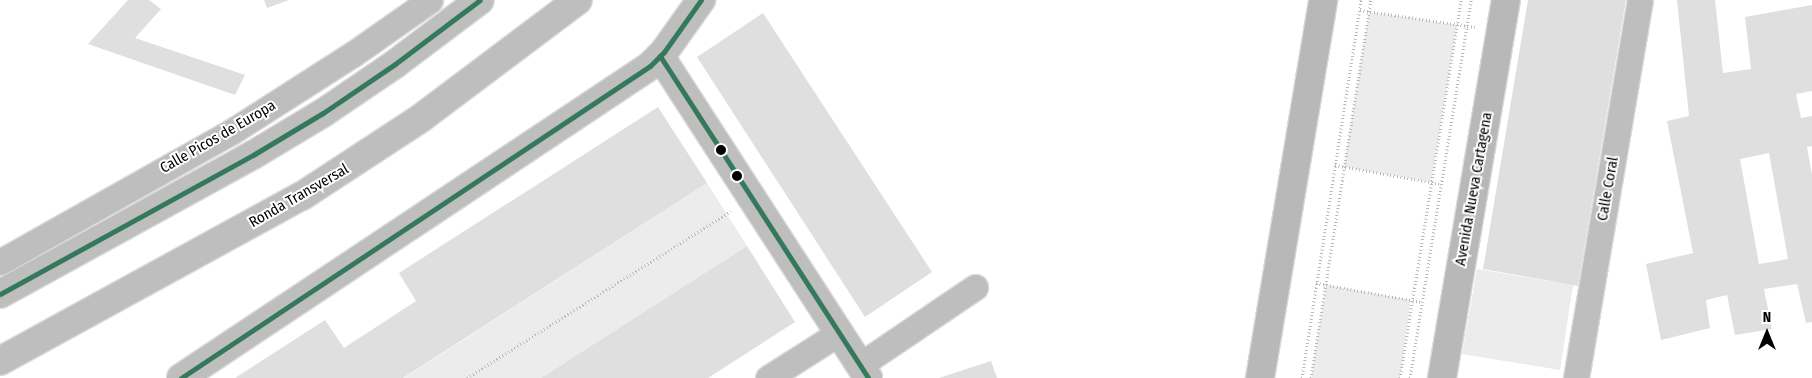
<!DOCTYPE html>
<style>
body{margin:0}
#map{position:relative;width:1812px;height:378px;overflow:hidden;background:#fff;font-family:"Fira Sans Condensed",sans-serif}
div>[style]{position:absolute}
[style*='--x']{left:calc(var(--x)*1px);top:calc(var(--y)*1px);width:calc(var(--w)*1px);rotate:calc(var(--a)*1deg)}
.green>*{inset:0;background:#ececec}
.building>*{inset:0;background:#dfdfdf}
.path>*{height:3px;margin-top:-1.5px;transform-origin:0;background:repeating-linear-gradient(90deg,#b9b9b9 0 1px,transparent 0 3.5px)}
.roads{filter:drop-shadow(1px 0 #dbdbdb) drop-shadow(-1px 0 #dbdbdb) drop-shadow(0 1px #dbdbdb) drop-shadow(0 -1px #dbdbdb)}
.minor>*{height:25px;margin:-12.5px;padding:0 12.5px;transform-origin:12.5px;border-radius:12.5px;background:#bebebe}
.tertiary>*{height:28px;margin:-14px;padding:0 14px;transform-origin:14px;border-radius:14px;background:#bebebe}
.secondary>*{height:28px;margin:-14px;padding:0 14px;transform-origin:14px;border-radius:14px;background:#b8b8b8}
.trunk>*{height:28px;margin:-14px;padding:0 14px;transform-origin:14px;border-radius:14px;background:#bebebe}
.bus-1>*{height:5px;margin:-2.5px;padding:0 2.5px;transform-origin:2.5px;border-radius:2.5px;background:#34795c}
.dots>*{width:14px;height:14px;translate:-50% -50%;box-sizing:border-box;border:2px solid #fff;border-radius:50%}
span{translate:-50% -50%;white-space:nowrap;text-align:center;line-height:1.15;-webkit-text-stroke:4px #fff;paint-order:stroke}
.street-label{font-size:15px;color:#000}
.north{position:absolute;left:1742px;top:308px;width:50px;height:50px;-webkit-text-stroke:4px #fff;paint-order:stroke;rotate:0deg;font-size:14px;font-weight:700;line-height:20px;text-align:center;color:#000}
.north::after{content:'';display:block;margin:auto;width:18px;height:22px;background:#000;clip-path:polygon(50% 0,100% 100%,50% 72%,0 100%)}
</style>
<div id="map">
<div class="green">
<i style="clip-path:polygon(1369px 12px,1457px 25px,1431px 182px,1344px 167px)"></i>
<i style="clip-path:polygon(707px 183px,747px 246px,541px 378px,404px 378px)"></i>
<i style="clip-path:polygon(1477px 269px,1573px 285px,1560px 370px,1462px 354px)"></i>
<i style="clip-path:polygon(1326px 285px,1411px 300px,1400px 378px,1311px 378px)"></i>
</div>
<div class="building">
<i style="clip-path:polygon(128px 0,149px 0,161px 9px,135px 38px,245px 75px,235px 95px,88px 44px)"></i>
<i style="clip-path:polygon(264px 0,289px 0,267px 8px)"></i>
<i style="clip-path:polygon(1528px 0,1626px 0,1578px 286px,1483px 269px)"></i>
<i style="clip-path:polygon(evenodd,1677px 0,1715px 0,1723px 73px,1751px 69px,1745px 17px,1812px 5px,1812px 91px,1796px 94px,1801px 118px,1812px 116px,1812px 146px,1807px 147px,1812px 175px,1812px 322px,1806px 323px,1797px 284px,1764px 289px,1772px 329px,1735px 335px,1727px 295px,1706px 300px,1710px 328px,1661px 340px,1646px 264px,1693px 253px,1667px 121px,1689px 116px,1677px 0,1769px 153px,1788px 259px,1759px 264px,1740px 159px,1769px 153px)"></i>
<i style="clip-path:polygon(763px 13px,932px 272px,865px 317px,697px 57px)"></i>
<i style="clip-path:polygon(658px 107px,707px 183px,448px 349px,403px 378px,235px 378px,325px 320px,344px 348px,416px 301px,399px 273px)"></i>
<i style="clip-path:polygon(747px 246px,795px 322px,708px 378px,541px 378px)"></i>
<i style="clip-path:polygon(991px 361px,997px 378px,939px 378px)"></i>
</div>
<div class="path">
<i style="--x:1360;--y:10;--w:116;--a:8.4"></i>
<i style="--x:1335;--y:165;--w:108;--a:10.2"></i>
<i style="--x:1316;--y:283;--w:108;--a:10.2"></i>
<i style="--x:467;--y:378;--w:312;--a:-32.3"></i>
<i style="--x:1302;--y:378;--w:383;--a:-81.1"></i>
<i style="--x:1311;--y:378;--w:383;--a:-81"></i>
<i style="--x:1400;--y:378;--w:383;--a:-80.8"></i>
<i style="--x:1410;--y:378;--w:383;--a:-80.8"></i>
</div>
<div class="roads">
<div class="minor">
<i style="--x:0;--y:262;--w:265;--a:-29.4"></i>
<i style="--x:231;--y:132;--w:145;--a:-32.6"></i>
<i style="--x:353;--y:54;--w:94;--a:-35"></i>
<i style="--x:860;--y:365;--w:139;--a:-34.1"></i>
<i style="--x:768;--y:378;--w:84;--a:-32.4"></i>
<i style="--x:1576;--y:378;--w:383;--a:-80.4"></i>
</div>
<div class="tertiary">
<i style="--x:660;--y:56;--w:383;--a:57.1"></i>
<i style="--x:181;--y:378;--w:563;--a:-33.63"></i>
<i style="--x:650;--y:66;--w:20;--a:-45"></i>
<i style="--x:664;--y:52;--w:64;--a:-54.6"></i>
</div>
<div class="secondary">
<i style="--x:1260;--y:378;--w:383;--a:-80.5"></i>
<i style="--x:1442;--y:378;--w:383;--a:-80.4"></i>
</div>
<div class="trunk">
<i style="--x:0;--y:294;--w:289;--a:-28.8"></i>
<i style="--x:253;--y:155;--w:82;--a:-31"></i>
<i style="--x:323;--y:113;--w:87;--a:-34.2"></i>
<i style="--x:395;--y:64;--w:106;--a:-37"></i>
<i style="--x:0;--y:361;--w:344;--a:-28.7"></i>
<i style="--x:302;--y:196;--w:142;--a:-33.2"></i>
<i style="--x:421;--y:118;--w:196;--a:-36.9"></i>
</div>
</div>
<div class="bus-1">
<i style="--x:660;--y:56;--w:383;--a:57.1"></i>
<i style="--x:0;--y:294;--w:289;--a:-28.8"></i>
<i style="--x:253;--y:155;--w:82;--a:-31"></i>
<i style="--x:323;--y:113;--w:87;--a:-34.2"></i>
<i style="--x:395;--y:64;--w:106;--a:-37"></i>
<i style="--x:181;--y:378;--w:563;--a:-33.63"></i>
<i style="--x:650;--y:66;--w:20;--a:-45"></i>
<i style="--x:664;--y:52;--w:64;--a:-54.6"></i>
</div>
<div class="dots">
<i style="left:721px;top:150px;background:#000"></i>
<i style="left:737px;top:176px;background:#000"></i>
</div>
<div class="street-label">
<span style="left:218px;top:137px;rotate:-30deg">Calle Picos de Europa</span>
<span style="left:1474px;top:189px;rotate:-80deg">Avenida Nueva Cartagena</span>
<span style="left:1608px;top:189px;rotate:-80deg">Calle Coral</span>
<span style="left:299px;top:196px;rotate:-30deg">Ronda Transversal</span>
</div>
<div class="north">N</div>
</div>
